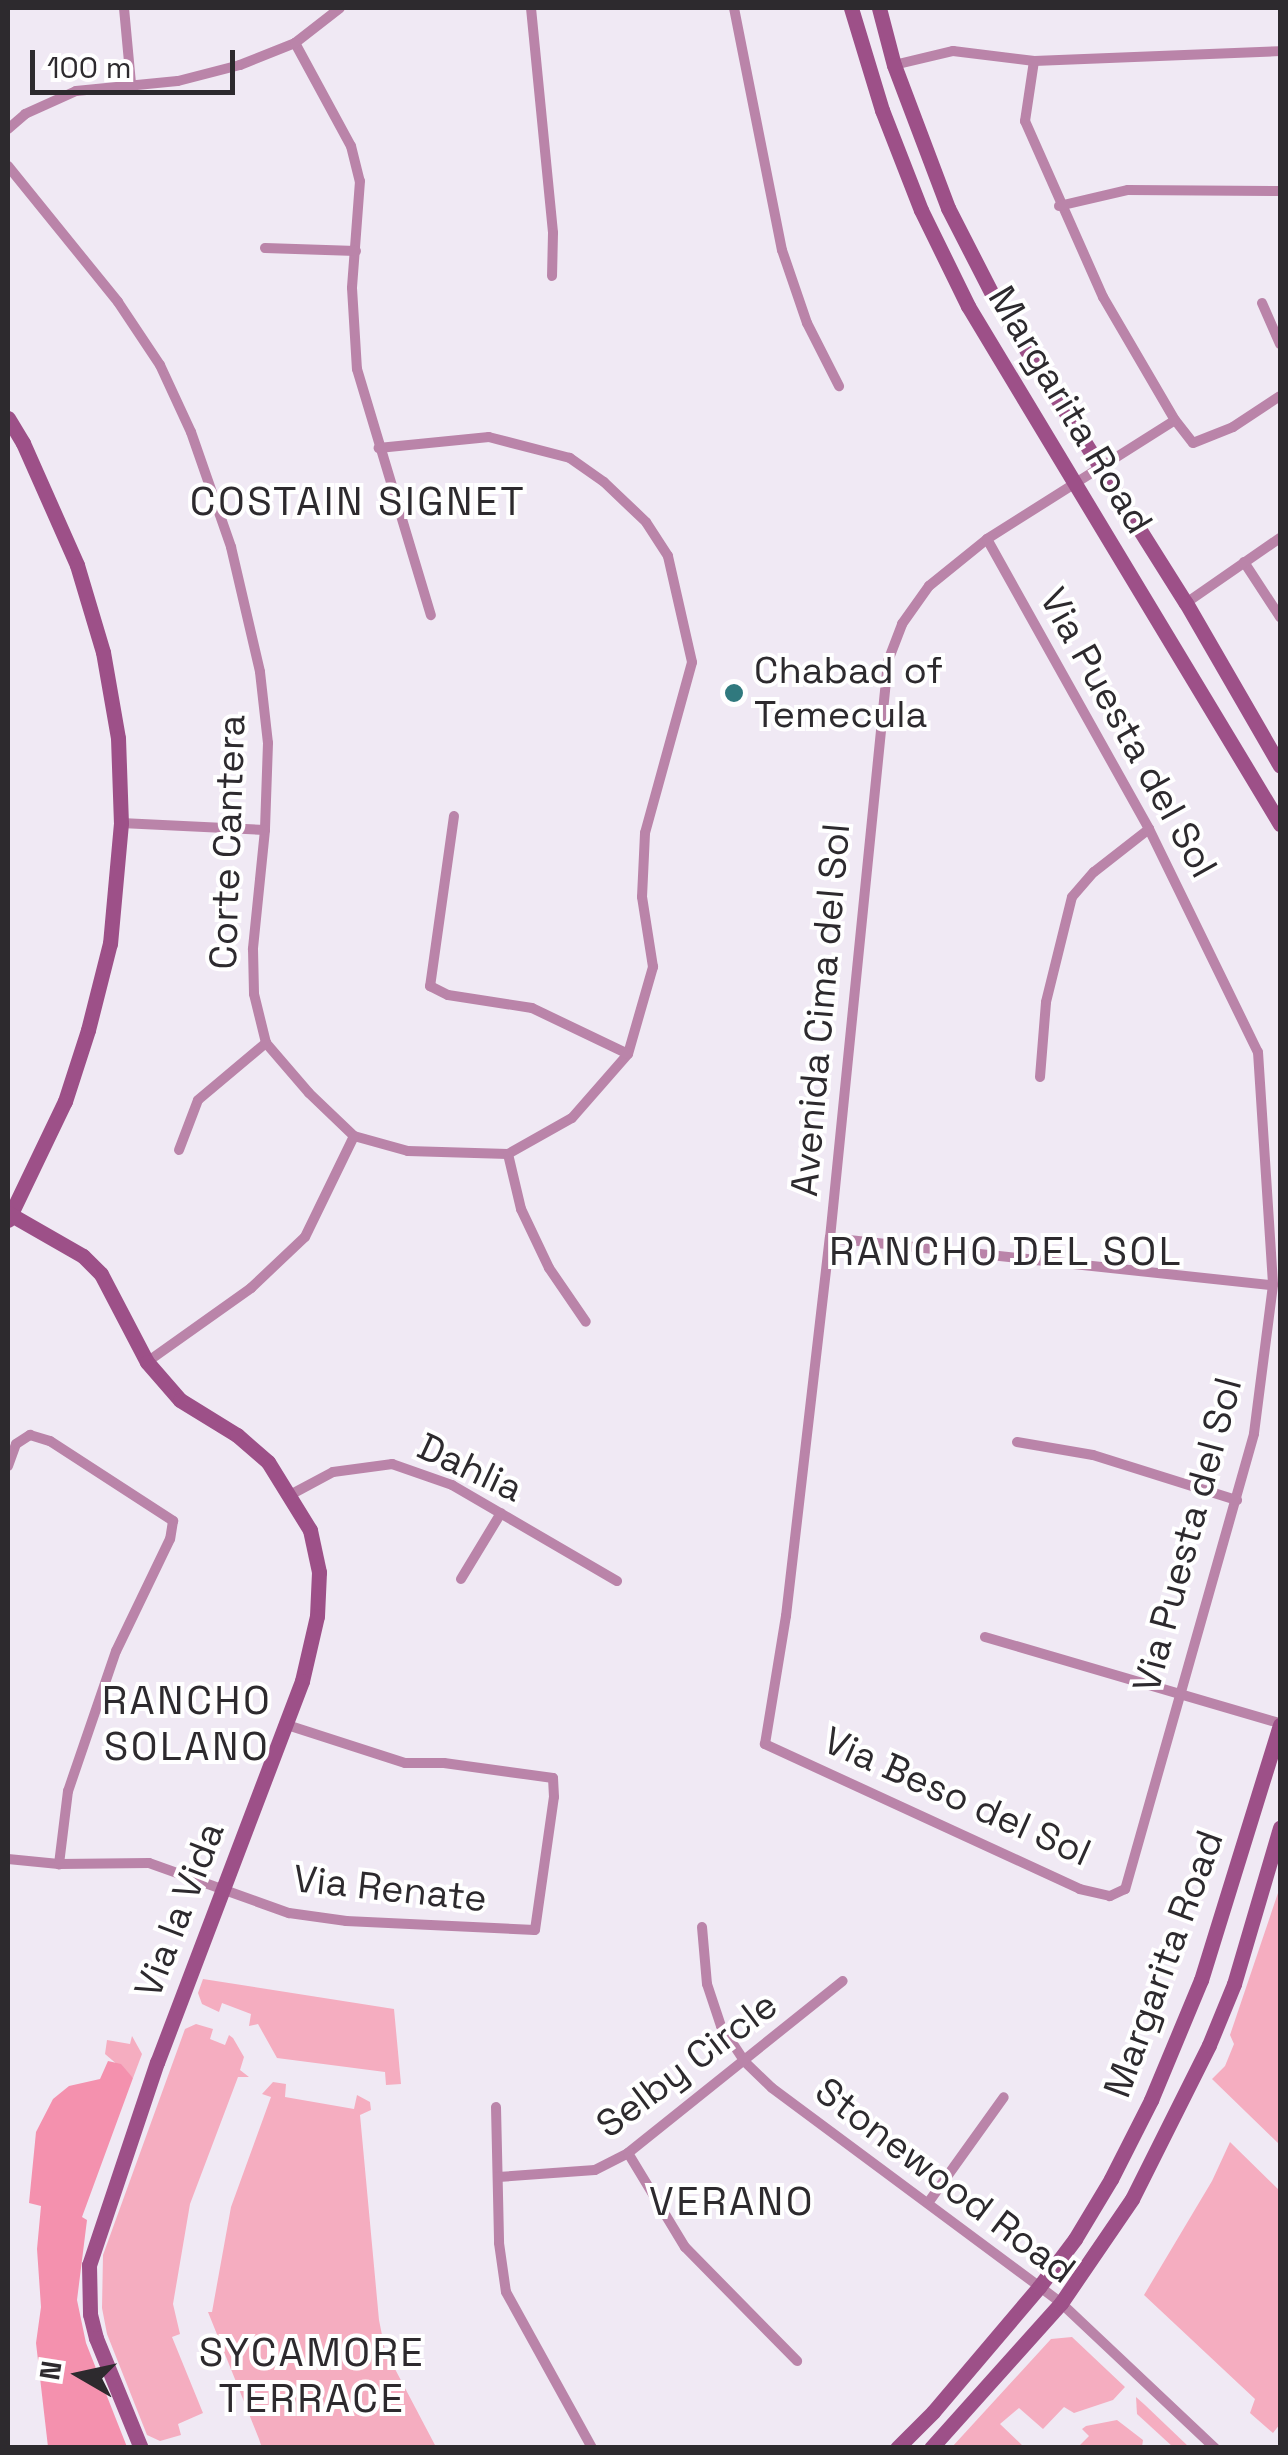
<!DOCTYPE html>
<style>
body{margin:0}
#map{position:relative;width:1288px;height:2455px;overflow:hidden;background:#f0e9f4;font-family:"Space Grotesk",sans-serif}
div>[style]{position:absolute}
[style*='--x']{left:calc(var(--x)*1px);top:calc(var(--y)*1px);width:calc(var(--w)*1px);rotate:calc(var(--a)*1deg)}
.green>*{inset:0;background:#f5adc0}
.forest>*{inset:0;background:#f491ae}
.street>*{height:10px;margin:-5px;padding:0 5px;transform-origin:5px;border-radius:5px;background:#ba84a9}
.secondary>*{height:15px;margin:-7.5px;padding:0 7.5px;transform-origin:7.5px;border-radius:7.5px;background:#9d5088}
.dots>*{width:28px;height:28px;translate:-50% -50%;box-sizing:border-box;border:5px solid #fff;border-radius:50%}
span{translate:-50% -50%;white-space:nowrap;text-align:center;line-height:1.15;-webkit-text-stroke:8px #fff;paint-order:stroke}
.street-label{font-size:38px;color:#2d2a2e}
.poi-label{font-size:38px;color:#2d2a2e}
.left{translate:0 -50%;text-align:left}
.neighbourhood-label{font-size:40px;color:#2d2a2e;letter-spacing:2.5px}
.frame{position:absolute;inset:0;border:10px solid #2d2a2e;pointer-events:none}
.north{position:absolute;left:30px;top:2325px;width:100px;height:100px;-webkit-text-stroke:8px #fff;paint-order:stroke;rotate:279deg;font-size:28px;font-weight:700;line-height:40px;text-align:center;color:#2d2a2e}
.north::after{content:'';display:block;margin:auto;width:35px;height:45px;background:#2d2a2e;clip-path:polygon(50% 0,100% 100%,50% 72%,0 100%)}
.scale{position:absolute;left:30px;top:50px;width:205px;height:45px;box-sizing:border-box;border:5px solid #2d2a2e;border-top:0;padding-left:12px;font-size:30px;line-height:35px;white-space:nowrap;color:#2d2a2e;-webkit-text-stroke:8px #fff;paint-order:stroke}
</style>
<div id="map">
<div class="green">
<i style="clip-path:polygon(1280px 1887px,1280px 2145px,1212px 2079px,1225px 2066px,1234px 2044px,1230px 2035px)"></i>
<i style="clip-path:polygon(203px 1979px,394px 2009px,401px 2084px,386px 2085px,385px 2072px,277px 2058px,258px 2024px,249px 2026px,251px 2014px,222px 2003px,219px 2012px,202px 2004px,198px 1993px)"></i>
<i style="clip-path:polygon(196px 2024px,213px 2029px,210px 2039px,225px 2045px,229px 2035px,233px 2038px,244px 2057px,240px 2070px,249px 2077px,238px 2077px,190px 2204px,173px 2304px,180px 2334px,172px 2337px,203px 2413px,178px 2424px,181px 2435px,160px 2441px,147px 2435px,107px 2334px,102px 2308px,103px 2255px,185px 2029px)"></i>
<i style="clip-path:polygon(132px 2036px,142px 2054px,133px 2078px,105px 2054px,107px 2040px,130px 2044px)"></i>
<i style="clip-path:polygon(273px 2082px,286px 2084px,285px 2097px,354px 2109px,357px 2095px,370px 2102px,371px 2110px,360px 2115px,379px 2320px,385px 2350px,436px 2447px,262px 2448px,259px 2439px,208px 2312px,212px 2312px,231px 2207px,271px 2097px,262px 2094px)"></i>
<i style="clip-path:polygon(1230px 2142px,1280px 2191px,1280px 2424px,1273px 2433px,1250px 2413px,1255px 2399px,1144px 2295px,1212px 2181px)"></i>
<i style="clip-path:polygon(1072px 2337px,1125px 2387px,1113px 2400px,1074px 2413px,1064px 2407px,1043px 2429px,1019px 2408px,1000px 2424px,1024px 2447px,952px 2447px,1051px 2339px)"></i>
<i style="clip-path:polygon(1136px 2397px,1145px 2405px,1189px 2447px,1173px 2447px,1137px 2414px)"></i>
<i style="clip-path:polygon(1117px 2420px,1143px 2440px,1142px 2447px,1078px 2447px,1089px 2436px,1082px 2429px,1086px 2426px)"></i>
</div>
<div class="forest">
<i style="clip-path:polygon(108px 2061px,121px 2064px,133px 2078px,82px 2217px,87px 2220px,77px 2300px,86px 2343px,127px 2447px,48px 2447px,36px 2343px,41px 2307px,37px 2249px,41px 2206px,29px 2203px,36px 2132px,53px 2099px,69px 2086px,100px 2079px)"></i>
</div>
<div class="street">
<i style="--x:124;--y:8;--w:76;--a:84.7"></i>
<i style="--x:531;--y:8;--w:226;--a:84.4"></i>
<i style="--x:553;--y:233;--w:43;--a:91.3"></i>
<i style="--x:734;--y:8;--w:247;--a:78.8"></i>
<i style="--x:782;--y:250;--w:77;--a:71.1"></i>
<i style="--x:807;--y:323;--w:71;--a:63.1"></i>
<i style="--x:295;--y:43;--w:117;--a:61.5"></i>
<i style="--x:351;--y:146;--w:36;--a:76"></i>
<i style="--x:360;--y:181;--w:107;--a:94.3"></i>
<i style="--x:352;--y:288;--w:81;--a:86.5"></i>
<i style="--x:357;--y:369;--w:257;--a:73.3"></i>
<i style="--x:1034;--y:61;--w:61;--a:98.5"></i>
<i style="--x:1025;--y:121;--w:193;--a:66.1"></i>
<i style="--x:1103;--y:297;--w:143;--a:59.7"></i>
<i style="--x:1175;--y:420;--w:29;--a:52"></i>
<i style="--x:1193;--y:443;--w:43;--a:-21.8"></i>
<i style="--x:1233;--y:427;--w:56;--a:-33.4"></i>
<i style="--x:894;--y:65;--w:61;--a:-13.3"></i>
<i style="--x:953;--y:51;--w:82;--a:7"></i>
<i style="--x:1034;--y:61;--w:246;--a:-2.3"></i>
<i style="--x:8;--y:129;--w:23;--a:-41"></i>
<i style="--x:25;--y:114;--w:56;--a:-24.3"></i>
<i style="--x:76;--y:91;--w:102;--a:-5.6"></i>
<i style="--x:178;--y:81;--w:64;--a:-14.5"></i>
<i style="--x:240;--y:65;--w:59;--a:-21.8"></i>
<i style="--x:295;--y:43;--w:57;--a:-37.9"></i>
<i style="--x:8;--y:166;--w:175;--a:51"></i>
<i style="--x:118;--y:302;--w:76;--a:56.3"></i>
<i style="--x:160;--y:365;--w:74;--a:65.2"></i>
<i style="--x:191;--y:432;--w:122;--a:70.8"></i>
<i style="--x:231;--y:547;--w:128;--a:76.9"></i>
<i style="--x:260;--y:672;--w:71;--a:83.6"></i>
<i style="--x:268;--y:743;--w:87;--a:92"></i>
<i style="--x:265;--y:830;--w:120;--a:95.8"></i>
<i style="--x:253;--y:949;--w:45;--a:88.7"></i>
<i style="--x:254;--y:994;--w:50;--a:76.2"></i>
<i style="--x:266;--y:1043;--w:66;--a:49.3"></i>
<i style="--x:309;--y:1093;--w:62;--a:43.7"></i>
<i style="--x:354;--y:1136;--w:56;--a:15.5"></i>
<i style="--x:408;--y:1151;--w:100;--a:1.7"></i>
<i style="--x:508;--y:1154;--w:73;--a:-29.4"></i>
<i style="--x:572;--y:1118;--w:85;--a:-48.8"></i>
<i style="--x:628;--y:1054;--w:91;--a:-74"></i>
<i style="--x:653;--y:967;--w:71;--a:-98.9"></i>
<i style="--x:642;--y:897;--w:64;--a:-87.3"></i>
<i style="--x:645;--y:833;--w:177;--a:-74.6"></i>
<i style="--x:692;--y:662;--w:109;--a:-102.8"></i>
<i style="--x:668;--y:556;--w:40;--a:-122.9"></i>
<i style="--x:646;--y:522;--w:58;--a:-136.4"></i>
<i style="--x:604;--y:482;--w:42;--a:-144.8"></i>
<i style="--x:570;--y:458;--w:84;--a:-165.5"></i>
<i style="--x:489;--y:437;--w:111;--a:174.3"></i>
<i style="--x:1059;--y:206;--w:71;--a:-13.1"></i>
<i style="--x:1128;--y:190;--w:152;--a:0.4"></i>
<i style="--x:265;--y:248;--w:91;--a:1.9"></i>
<i style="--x:1262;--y:303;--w:45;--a:66.3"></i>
<i style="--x:987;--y:539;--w:332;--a:60.8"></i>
<i style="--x:1149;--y:829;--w:248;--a:64"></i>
<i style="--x:1258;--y:1052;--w:233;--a:86.3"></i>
<i style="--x:1273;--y:1285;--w:150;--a:97.3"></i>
<i style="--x:1254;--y:1434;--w:473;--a:105.8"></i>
<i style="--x:1125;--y:1889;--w:17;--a:155"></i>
<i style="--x:1110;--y:1896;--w:31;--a:-167"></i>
<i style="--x:1080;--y:1889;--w:347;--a:-155.3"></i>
<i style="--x:765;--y:1744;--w:130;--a:-80.7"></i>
<i style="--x:786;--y:1616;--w:381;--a:-83.4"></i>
<i style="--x:830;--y:1238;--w:580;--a:-84.26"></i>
<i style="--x:888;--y:661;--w:40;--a:-69"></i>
<i style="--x:902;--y:624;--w:47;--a:-54.6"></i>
<i style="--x:929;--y:586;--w:75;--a:-39"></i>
<i style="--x:987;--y:539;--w:222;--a:-32.3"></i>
<i style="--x:1244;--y:562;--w:66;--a:56.8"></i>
<i style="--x:1186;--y:603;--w:114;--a:-34.7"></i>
<i style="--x:454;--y:816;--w:172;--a:98"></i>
<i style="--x:430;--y:986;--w:20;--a:27"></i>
<i style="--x:448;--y:995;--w:85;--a:8.8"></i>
<i style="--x:532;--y:1008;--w:106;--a:25.6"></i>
<i style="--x:121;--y:823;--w:144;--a:2.8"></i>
<i style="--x:1040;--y:1077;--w:75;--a:-85.4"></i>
<i style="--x:1046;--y:1002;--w:108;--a:-76.1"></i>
<i style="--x:1072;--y:897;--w:33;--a:-49"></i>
<i style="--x:1094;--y:872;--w:70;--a:-38"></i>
<i style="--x:179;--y:1150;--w:53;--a:-69.2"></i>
<i style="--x:198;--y:1100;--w:89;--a:-40"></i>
<i style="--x:508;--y:1154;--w:57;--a:76.7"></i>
<i style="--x:521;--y:1209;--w:65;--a:64.6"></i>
<i style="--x:549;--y:1268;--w:65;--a:55.6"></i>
<i style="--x:830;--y:1238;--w:445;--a:6.1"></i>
<i style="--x:147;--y:1362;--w:128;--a:-35.4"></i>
<i style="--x:251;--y:1288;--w:74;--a:-43.4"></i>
<i style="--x:305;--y:1237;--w:112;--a:-64.1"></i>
<i style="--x:1017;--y:1442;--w:77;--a:9.7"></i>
<i style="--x:1093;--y:1455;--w:151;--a:17.4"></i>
<i style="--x:8;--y:1466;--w:23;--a:-70"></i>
<i style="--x:16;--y:1444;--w:17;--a:-33"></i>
<i style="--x:30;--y:1435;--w:21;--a:17"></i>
<i style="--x:50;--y:1441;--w:147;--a:33"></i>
<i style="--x:173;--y:1521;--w:18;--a:99"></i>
<i style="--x:170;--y:1539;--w:124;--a:115.7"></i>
<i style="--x:116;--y:1651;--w:148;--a:108.9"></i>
<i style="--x:68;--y:1791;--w:74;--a:97"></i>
<i style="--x:290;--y:1495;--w:49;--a:-28.1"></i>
<i style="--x:333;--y:1472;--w:60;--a:-7.7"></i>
<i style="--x:392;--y:1464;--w:64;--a:19.3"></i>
<i style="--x:452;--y:1485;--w:191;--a:30.2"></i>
<i style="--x:461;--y:1579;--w:77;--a:-58.8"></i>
<i style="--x:985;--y:1637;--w:307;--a:16.3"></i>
<i style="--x:8;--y:1859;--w:51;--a:5.6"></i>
<i style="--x:59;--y:1864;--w:90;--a:-0.6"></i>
<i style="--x:149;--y:1863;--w:149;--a:19.7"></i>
<i style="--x:289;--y:1913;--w:58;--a:8"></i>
<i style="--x:346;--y:1921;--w:189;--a:2.7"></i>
<i style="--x:535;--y:1930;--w:134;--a:-81.9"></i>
<i style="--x:554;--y:1797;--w:19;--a:-93"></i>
<i style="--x:553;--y:1778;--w:110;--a:-172.2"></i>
<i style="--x:444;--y:1763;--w:39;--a:180"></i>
<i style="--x:405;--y:1763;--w:127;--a:-162.1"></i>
<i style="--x:702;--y:1927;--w:57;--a:85"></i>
<i style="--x:707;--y:1984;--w:44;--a:71.6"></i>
<i style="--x:721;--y:2026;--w:43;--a:56.3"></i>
<i style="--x:745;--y:2062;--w:37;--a:44"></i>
<i style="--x:772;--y:2088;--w:360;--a:36.6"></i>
<i style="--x:1061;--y:2303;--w:212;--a:43.3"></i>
<i style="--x:496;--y:2107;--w:136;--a:88.7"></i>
<i style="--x:499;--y:2243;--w:49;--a:81.9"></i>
<i style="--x:506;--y:2292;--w:178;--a:61.1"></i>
<i style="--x:628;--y:2153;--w:110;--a:58.8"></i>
<i style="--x:685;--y:2247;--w:160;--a:45.5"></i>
<i style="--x:498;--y:2177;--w:97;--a:-4.1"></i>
<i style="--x:595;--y:2170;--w:37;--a:-27"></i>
<i style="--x:628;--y:2153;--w:275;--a:-38.7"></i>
<i style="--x:928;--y:2203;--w:130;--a:-54.4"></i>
</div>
<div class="secondary">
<i style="--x:851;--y:8;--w:107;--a:73.1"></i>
<i style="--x:882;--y:110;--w:107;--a:68.7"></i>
<i style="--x:921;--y:210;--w:107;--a:63.9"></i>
<i style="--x:968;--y:306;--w:605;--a:58.94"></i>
<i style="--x:879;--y:8;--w:59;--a:75.3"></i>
<i style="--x:894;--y:65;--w:153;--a:69.3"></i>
<i style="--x:948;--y:208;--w:103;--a:62.9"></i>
<i style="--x:995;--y:300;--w:358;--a:57.8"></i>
<i style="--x:1186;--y:603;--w:188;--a:60"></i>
<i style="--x:8;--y:418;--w:29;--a:59"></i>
<i style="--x:23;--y:443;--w:133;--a:66.1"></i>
<i style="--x:77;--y:565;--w:91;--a:73.4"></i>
<i style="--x:103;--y:652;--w:87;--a:80.1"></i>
<i style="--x:118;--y:738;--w:85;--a:88"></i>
<i style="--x:121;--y:823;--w:121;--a:95.2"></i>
<i style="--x:110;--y:943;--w:90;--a:104.2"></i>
<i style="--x:88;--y:1030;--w:75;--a:107.9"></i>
<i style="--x:65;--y:1101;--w:132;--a:115.6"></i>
<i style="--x:8;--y:1213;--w:86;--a:29.8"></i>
<i style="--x:83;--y:1256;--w:25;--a:45"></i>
<i style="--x:101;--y:1274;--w:99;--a:62.4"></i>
<i style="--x:147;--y:1362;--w:50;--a:49"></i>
<i style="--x:180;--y:1400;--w:67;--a:31.6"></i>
<i style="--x:237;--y:1435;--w:41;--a:41.1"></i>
<i style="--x:268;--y:1462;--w:80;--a:58.3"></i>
<i style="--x:310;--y:1530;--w:43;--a:77.9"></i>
<i style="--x:319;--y:1572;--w:44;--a:92.6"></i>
<i style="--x:317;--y:1616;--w:67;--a:103"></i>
<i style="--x:302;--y:1681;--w:408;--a:110.8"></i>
<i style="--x:157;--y:2062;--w:214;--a:108.5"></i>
<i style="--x:89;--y:2265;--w:49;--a:88.8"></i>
<i style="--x:90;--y:2314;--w:25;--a:76"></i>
<i style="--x:96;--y:2338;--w:119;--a:67.8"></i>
<i style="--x:897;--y:2448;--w:51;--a:-45"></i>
<i style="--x:933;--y:2412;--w:164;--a:-49.7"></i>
<i style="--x:1039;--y:2287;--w:60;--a:-53.1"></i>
<i style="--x:1075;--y:2239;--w:70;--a:-59"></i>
<i style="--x:1111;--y:2179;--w:89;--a:-63.1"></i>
<i style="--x:1151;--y:2100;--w:130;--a:-67.4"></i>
<i style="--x:1201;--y:1980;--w:267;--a:-72.8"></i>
<i style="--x:931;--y:2448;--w:195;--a:-48.1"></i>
<i style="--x:1061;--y:2303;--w:126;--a:-55.7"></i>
<i style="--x:1132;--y:2199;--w:172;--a:-63.4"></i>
<i style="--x:1209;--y:2045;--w:66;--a:-67.7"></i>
<i style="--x:1234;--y:1984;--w:163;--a:-73.6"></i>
</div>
<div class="dots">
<i style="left:734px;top:693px;background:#30797e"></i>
</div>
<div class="street-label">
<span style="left:1070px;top:410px;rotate:59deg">Margarita Road</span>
<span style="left:1128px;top:733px;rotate:61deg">Via Puesta del Sol</span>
<span style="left:228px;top:842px;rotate:-88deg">Corte Cantera</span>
<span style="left:821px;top:1010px;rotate:-85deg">Avenida Cima del Sol</span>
<span style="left:470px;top:1468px;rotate:25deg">Dahlia</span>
<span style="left:1188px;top:1535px;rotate:-75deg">Via Puesta del Sol</span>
<span style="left:957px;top:1797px;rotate:24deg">Via Beso del Sol</span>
<span style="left:390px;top:1889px;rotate:6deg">Via Renate</span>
<span style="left:180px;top:1910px;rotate:-69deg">Via la Vida</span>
<span style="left:1164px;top:1964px;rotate:-70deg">Margarita Road</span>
<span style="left:687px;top:2065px;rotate:-37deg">Selby Circle</span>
<span style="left:945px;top:2181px;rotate:37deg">Stonewood Road</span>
</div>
<div class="poi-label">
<span class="left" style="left:754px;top:693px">Chabad of<br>Temecula</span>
</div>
<div class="neighbourhood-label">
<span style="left:358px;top:502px">COSTAIN SIGNET</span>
<span style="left:1006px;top:1252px">RANCHO DEL SOL</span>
<span style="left:187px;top:1724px">RANCHO<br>SOLANO</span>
<span style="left:732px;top:2202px">VERANO</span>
<span style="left:312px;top:2376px">SYCAMORE<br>TERRACE</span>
</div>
<div class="frame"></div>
<div class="north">N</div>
<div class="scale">100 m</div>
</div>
